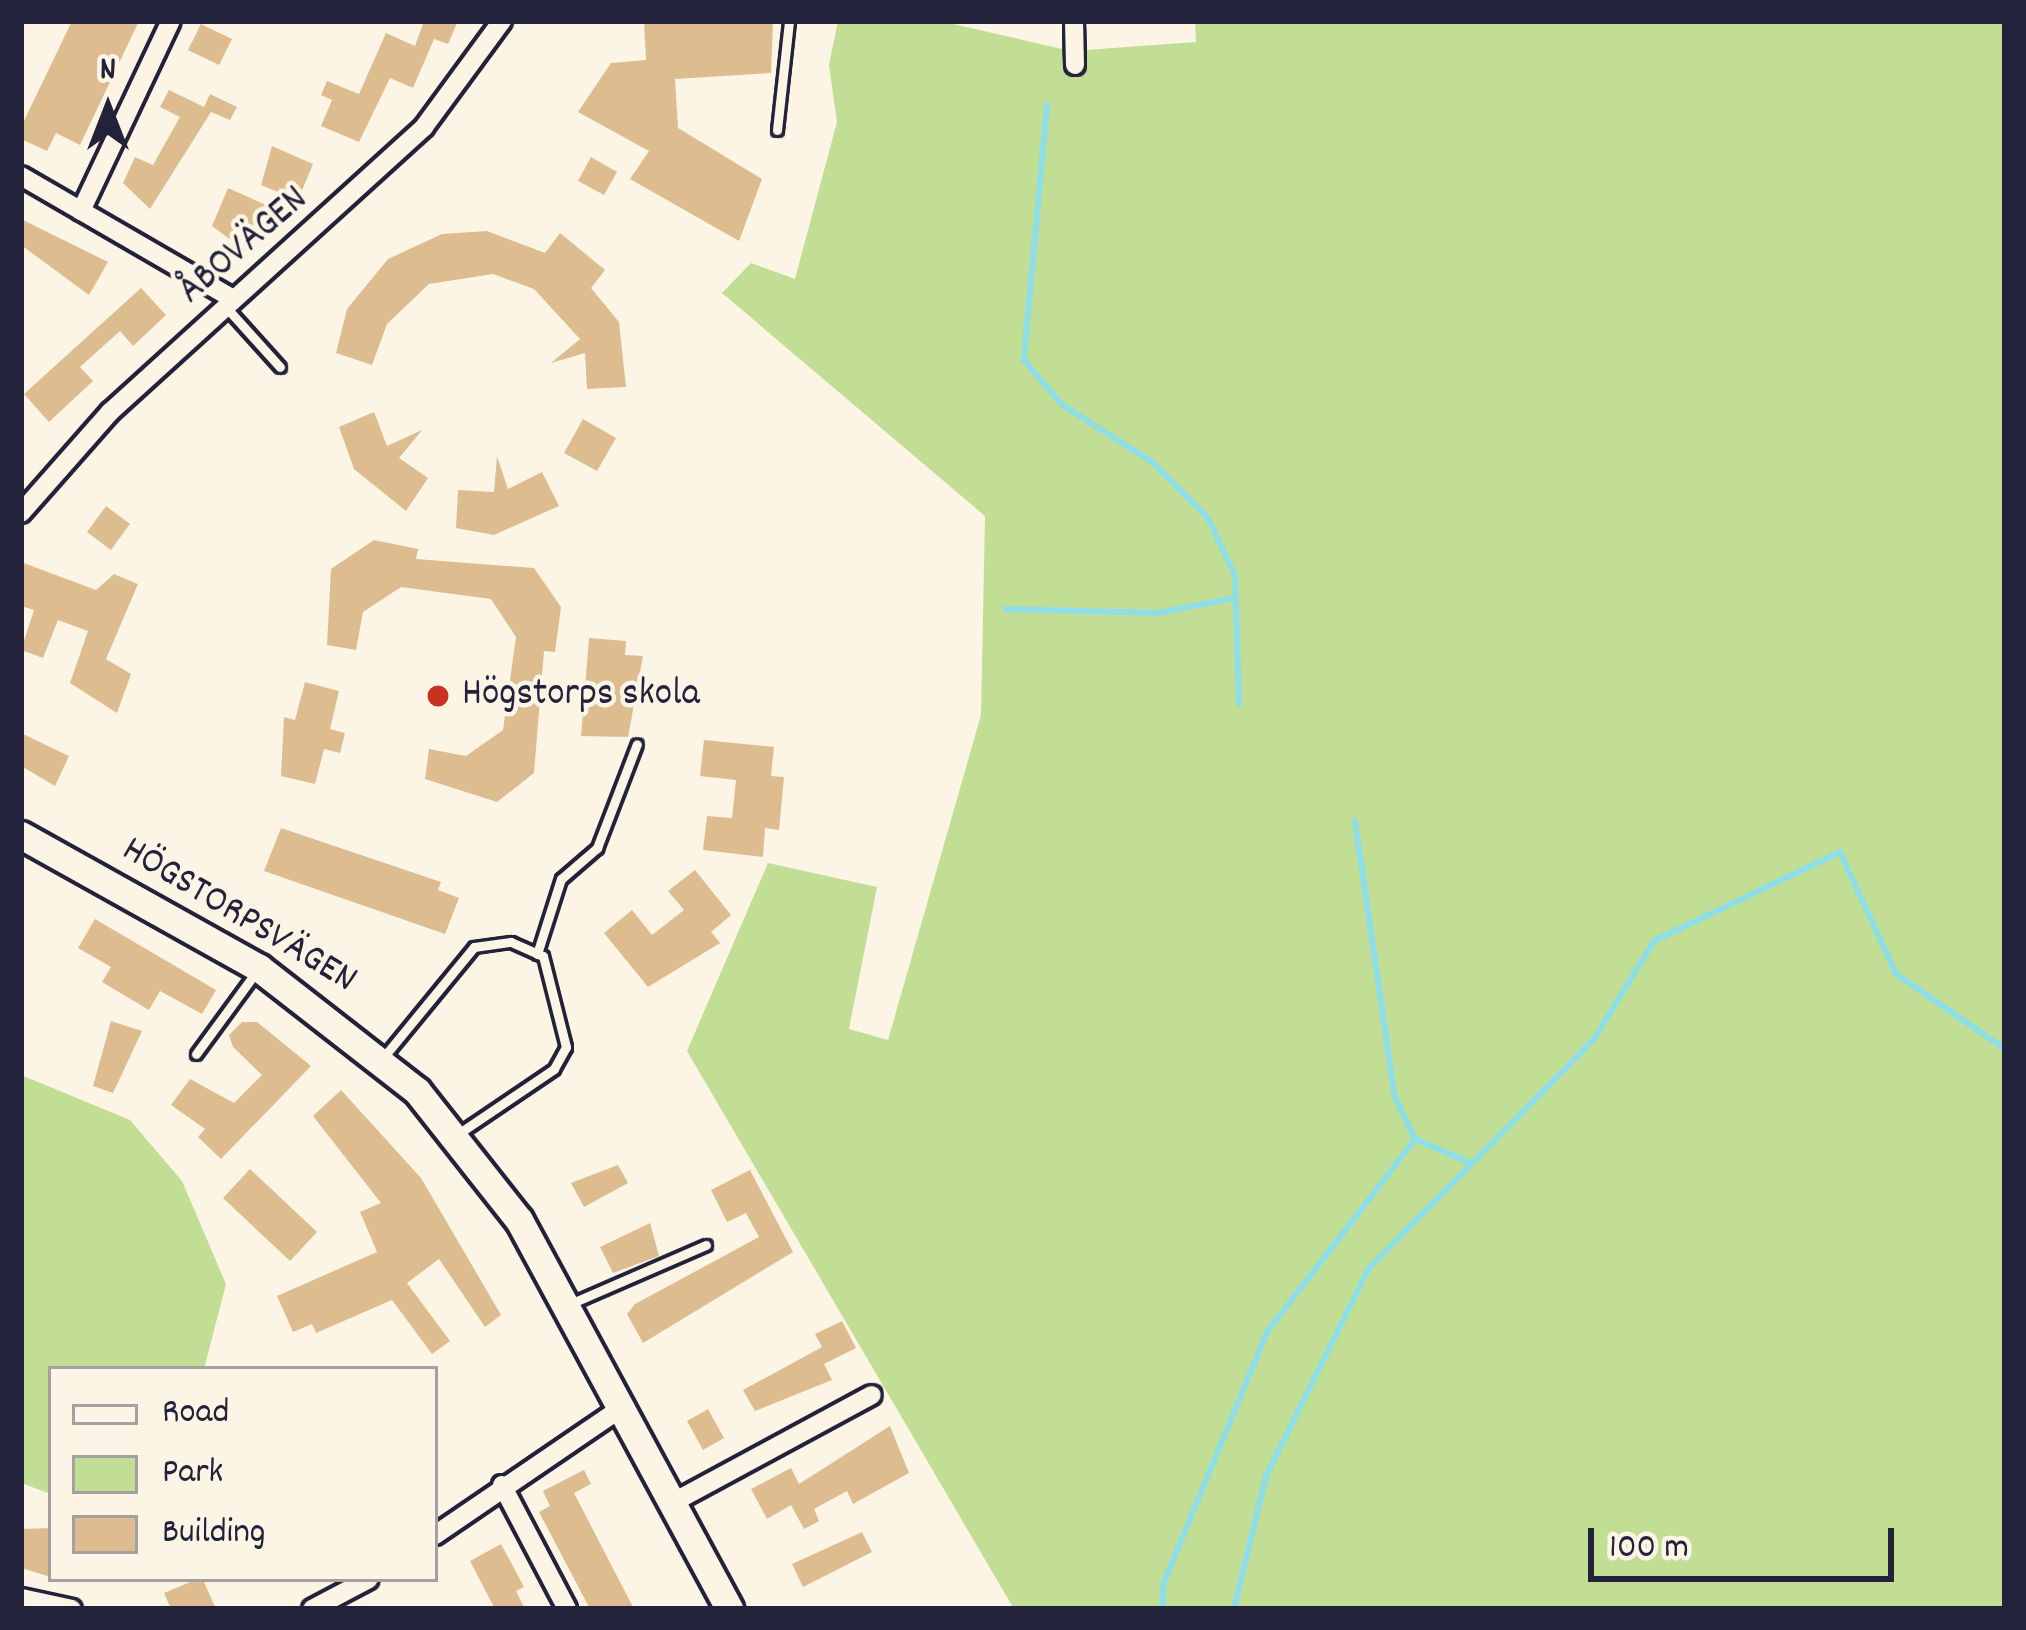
<!DOCTYPE html>
<meta charset="utf-8">
<style>
body{margin:0}
#map{position:relative;width:2026px;height:1630px;overflow:hidden;background:#fcf5e5;font-family:Dekko,sans-serif}
div>[style]{position:absolute}
[style*='--x']{left:calc(var(--x)*1px);top:calc(var(--y)*1px);width:calc(var(--w)*1px);rotate:calc(var(--a)*1deg)}
.green>*{inset:0;background:#c2dd94}
.stream>*{height:6px;margin:-3px;padding:0 3px;transform-origin:3px;border-radius:3px;background:#8ddee6}
.building>*{inset:0;background:#ddbd90}
.roads{filter:drop-shadow(3px 0 #22223b) drop-shadow(-3px 0 #22223b) drop-shadow(0 3px #22223b) drop-shadow(0 -3px #22223b)}
.lane>*{height:9px;margin:-4.5px;padding:0 4.5px;transform-origin:4.5px;border-radius:4.5px;background:#fcf5e5}
.street>*{height:18px;margin:-9px;padding:0 9px;transform-origin:9px;border-radius:9px;background:#fcf5e5}
.secondary>*{height:27px;margin:-13.5px;padding:0 13.5px;transform-origin:13.5px;border-radius:13.5px;background:#fcf5e5}
.dots>*{width:33px;height:33px;translate:-50% -50%;box-sizing:border-box;border:6px solid #fcf5e5;border-radius:50%}
span{translate:-50% -50%;white-space:nowrap;text-align:center;line-height:1.15;-webkit-text-stroke:9px #fcf5e5;paint-order:stroke}
.street-label{font-size:39px;color:#22223b}
.poi-label{font-size:39px;color:#22223b}
.left{translate:0 -50%;text-align:left}
.frame{position:absolute;inset:0;border:24px solid #22223b;pointer-events:none}
.legend{position:absolute;left:48px;top:1366px;width:390px;height:216px;box-sizing:border-box;background:#fcf5e5;border:3px solid #a5a1a1;margin:0;padding:15px 21px;list-style:none;font-size:36px;color:#22223b}
.legend li{display:flex;align-items:center;gap:24px;height:60px}
.legend b{width:60px;border:3px solid #a5a1a1}
.north{position:absolute;left:48px;top:48px;width:120px;height:120px;-webkit-text-stroke:9px #fcf5e5;paint-order:stroke;rotate:0deg;font-size:33px;font-weight:700;line-height:48px;text-align:center;color:#22223b}
.north::after{content:'';display:block;margin:auto;width:42px;height:54px;background:#22223b;clip-path:polygon(50% 0,100% 100%,50% 72%,0 100%)}
.scale{position:absolute;left:1588px;top:1528px;width:306px;height:54px;box-sizing:border-box;border:6px solid #22223b;border-top:0;padding-left:15px;font-size:36px;line-height:42px;white-space:nowrap;color:#22223b;-webkit-text-stroke:9px #fcf5e5;paint-order:stroke}
</style>
<div id="map">
<div class="green">
<i style="clip-path:polygon(838px 21px,940px 21px,1071px 51px,1196px 42px,1195px 21px,2005px 21px,2005px 1609px,1014px 1609px,687px 1051px,768px 863px,877px 887px,849px 1029px,888px 1040px,981px 715px,985px 516px,722px 293px,751px 263px,795px 279px,837px 122px,829px 65px)"></i>
<i style="clip-path:polygon(21px 1075px,130px 1120px,182px 1181px,226px 1284px,204px 1369px,51px 1369px,51px 1494px,21px 1483px)"></i>
</div>
<div class="stream">
<i style="--x:1047;--y:105;--w:256;--a:95.2"></i>
<i style="--x:1024;--y:360;--w:57;--a:49.9"></i>
<i style="--x:1061;--y:404;--w:108;--a:32.5"></i>
<i style="--x:1152;--y:462;--w:79;--a:45"></i>
<i style="--x:1208;--y:518;--w:64;--a:65"></i>
<i style="--x:1235;--y:576;--w:128;--a:88.2"></i>
<i style="--x:1006;--y:609;--w:151;--a:1.5"></i>
<i style="--x:1157;--y:613;--w:79;--a:-10.9"></i>
<i style="--x:1355;--y:821;--w:279;--a:81.8"></i>
<i style="--x:1395;--y:1097;--w:47;--a:64.5"></i>
<i style="--x:1415;--y:1139;--w:59;--a:23.1"></i>
<i style="--x:1162;--y:1609;--w:27;--a:-86"></i>
<i style="--x:1164;--y:1582;--w:270;--a:-67.6"></i>
<i style="--x:1267;--y:1332;--w:243;--a:-52.5"></i>
<i style="--x:1234;--y:1609;--w:137;--a:-76.5"></i>
<i style="--x:1266;--y:1476;--w:232;--a:-63.7"></i>
<i style="--x:1369;--y:1268;--w:321;--a:-45.5"></i>
<i style="--x:1594;--y:1039;--w:115;--a:-58.5"></i>
<i style="--x:1654;--y:941;--w:206;--a:-25.6"></i>
<i style="--x:1840;--y:852;--w:134;--a:65.3"></i>
<i style="--x:1896;--y:974;--w:132;--a:34.5"></i>
</div>
<div class="building">
<i style="clip-path:polygon(72px 21px,139px 21px,80px 145px,56px 133px,47px 151px,21px 139px,21px 127px)"></i>
<i style="clip-path:polygon(424px 21px,458px 21px,448px 44px,434px 39px,413px 88px,390px 78px,359px 142px,321px 126px,332px 100px,321px 95px,327px 81px,359px 94px,386px 33px,415px 46px)"></i>
<i style="clip-path:polygon(644px 21px,773px 21px,771px 73px,675px 79px,678px 128px,762px 179px,739px 241px,630px 179px,649px 151px,578px 112px,611px 63px,646px 60px)"></i>
<i style="clip-path:polygon(201px 24px,232px 39px,219px 65px,188px 50px)"></i>
<i style="clip-path:polygon(169px 90px,204px 107px,210px 94px,237px 107px,230px 120px,211px 112px,150px 209px,123px 183px,135px 157px,153px 165px,180px 117px,160px 107px)"></i>
<i style="clip-path:polygon(272px 146px,313px 164px,298px 200px,261px 185px)"></i>
<i style="clip-path:polygon(591px 157px,617px 172px,604px 195px,578px 181px)"></i>
<i style="clip-path:polygon(228px 188px,266px 205px,246px 251px,212px 226px)"></i>
<i style="clip-path:polygon(21px 219px,108px 262px,89px 295px,21px 245px)"></i>
<i style="clip-path:polygon(487px 231px,545px 253px,560px 233px,605px 270px,591px 288px,619px 322px,626px 387px,587px 389px,585px 353px,551px 363px,580px 339px,534px 289px,493px 274px,429px 284px,387px 324px,372px 365px,336px 353px,347px 309px,388px 259px,442px 234px)"></i>
<i style="clip-path:polygon(141px 288px,166px 315px,133px 346px,120px 331px,80px 367px,93px 381px,49px 422px,24px 394px)"></i>
<i style="clip-path:polygon(374px 412px,387px 446px,422px 430px,399px 458px,428px 478px,406px 511px,354px 469px,339px 427px)"></i>
<i style="clip-path:polygon(583px 419px,616px 438px,597px 471px,564px 453px)"></i>
<i style="clip-path:polygon(497px 456px,508px 489px,542px 472px,559px 506px,494px 535px,456px 528px,458px 490px,494px 492px)"></i>
<i style="clip-path:polygon(106px 506px,130px 524px,111px 550px,87px 532px)"></i>
<i style="clip-path:polygon(374px 540px,418px 549px,416px 559px,534px 568px,561px 607px,555px 652px,544px 651px,534px 773px,497px 802px,425px 779px,429px 749px,466px 756px,503px 730px,516px 637px,491px 599px,401px 587px,363px 612px,356px 650px,327px 645px,331px 569px)"></i>
<i style="clip-path:polygon(21px 562px,96px 590px,114px 574px,138px 584px,106px 659px,131px 674px,117px 713px,70px 683px,88px 631px,58px 620px,43px 658px,21px 650px,34px 610px,21px 606px)"></i>
<i style="clip-path:polygon(589px 638px,626px 641px,625px 655px,643px 656px,628px 737px,581px 736px)"></i>
<i style="clip-path:polygon(305px 682px,339px 691px,330px 729px,345px 733px,340px 753px,324px 749px,315px 784px,281px 776px,284px 717px,295px 720px)"></i>
<i style="clip-path:polygon(21px 733px,69px 756px,55px 786px,21px 766px)"></i>
<i style="clip-path:polygon(704px 740px,774px 747px,771px 776px,784px 777px,779px 830px,765px 828px,763px 857px,703px 850px,707px 816px,732px 818px,736px 780px,700px 776px)"></i>
<i style="clip-path:polygon(281px 828px,441px 882px,438px 890px,459px 898px,445px 934px,264px 871px)"></i>
<i style="clip-path:polygon(695px 870px,731px 915px,711px 932px,720px 943px,648px 987px,604px 933px,632px 910px,652px 935px,684px 910px,668px 891px)"></i>
<i style="clip-path:polygon(95px 919px,216px 990px,202px 1014px,160px 991px,149px 1010px,102px 982px,111px 967px,78px 948px)"></i>
<i style="clip-path:polygon(111px 1021px,142px 1031px,113px 1093px,93px 1086px)"></i>
<i style="clip-path:polygon(242px 1022px,257px 1022px,311px 1066px,221px 1159px,198px 1137px,205px 1129px,171px 1105px,190px 1079px,234px 1103px,262px 1075px,233px 1047px,229px 1035px)"></i>
<i style="clip-path:polygon(341px 1090px,421px 1178px,501px 1315px,485px 1327px,439px 1259px,407px 1283px,450px 1341px,432px 1354px,392px 1300px,316px 1333px,312px 1324px,293px 1332px,277px 1296px,377px 1252px,360px 1212px,381px 1203px,313px 1116px)"></i>
<i style="clip-path:polygon(618px 1165px,628px 1183px,584px 1207px,571px 1183px)"></i>
<i style="clip-path:polygon(250px 1169px,317px 1232px,290px 1261px,223px 1198px)"></i>
<i style="clip-path:polygon(750px 1170px,793px 1252px,643px 1343px,627px 1314px,635px 1304px,759px 1237px,746px 1213px,727px 1222px,711px 1190px)"></i>
<i style="clip-path:polygon(650px 1223px,659px 1256px,613px 1273px,600px 1247px)"></i>
<i style="clip-path:polygon(842px 1321px,856px 1348px,824px 1364px,832px 1380px,755px 1411px,743px 1390px,822px 1347px,815px 1334px)"></i>
<i style="clip-path:polygon(708px 1409px,724px 1438px,703px 1450px,687px 1421px)"></i>
<i style="clip-path:polygon(890px 1426px,909px 1473px,853px 1504px,847px 1491px,814px 1509px,819px 1521px,804px 1529px,791px 1505px,767px 1519px,751px 1489px,791px 1468px,799px 1484px)"></i>
<i style="clip-path:polygon(584px 1470px,591px 1484px,574px 1493px,634px 1609px,590px 1609px,539px 1512px,550px 1506px,543px 1491px)"></i>
<i style="clip-path:polygon(51px 1528px,51px 1577px,21px 1568px,21px 1529px)"></i>
<i style="clip-path:polygon(862px 1532px,872px 1552px,803px 1587px,792px 1564px)"></i>
<i style="clip-path:polygon(501px 1544px,524px 1587px,516px 1591px,525px 1609px,495px 1609px,470px 1561px)"></i>
<i style="clip-path:polygon(190px 1582px,204px 1582px,216px 1609px,171px 1609px,164px 1593px)"></i>
</div>
<div class="roads">
<div class="lane">
<i style="--x:777;--y:130;--w:110;--a:-83.7"></i>
<i style="--x:225;--y:306;--w:82;--a:48"></i>
<i style="--x:537;--y:954;--w:79;--a:-72.3"></i>
<i style="--x:561;--y:879;--w:48;--a:-40.7"></i>
<i style="--x:597;--y:848;--w:111;--a:-69"></i>
<i style="--x:196;--y:1054;--w:102;--a:-53.8"></i>
<i style="--x:382;--y:1059;--w:145;--a:-50.6"></i>
<i style="--x:474;--y:947;--w:37;--a:-8"></i>
<i style="--x:511;--y:942;--w:35;--a:24"></i>
<i style="--x:543;--y:956;--w:94;--a:75.8"></i>
<i style="--x:566;--y:1047;--w:25;--a:119"></i>
<i style="--x:554;--y:1069;--w:120;--a:145.9"></i>
<i style="--x:572;--y:1303;--w:146;--a:-23.4"></i>
</div>
<div class="street">
<i style="--x:1074;--y:21;--w:44;--a:88.7"></i>
<i style="--x:21;--y:176;--w:245;--a:30.1"></i>
<i style="--x:81;--y:211;--w:210;--a:-64.7"></i>
<i style="--x:21;--y:513;--w:135;--a:-48.6"></i>
<i style="--x:110;--y:412;--w:424;--a:-42.2"></i>
<i style="--x:424;--y:127;--w:132;--a:-53.7"></i>
<i style="--x:502;--y:1485;--w:140;--a:62.3"></i>
<i style="--x:672;--y:1503;--w:227;--a:-28.4"></i>
<i style="--x:435;--y:1535;--w:225;--a:-34.3"></i>
<i style="--x:21;--y:1598;--w:52;--a:12.2"></i>
<i style="--x:312;--y:1609;--w:64;--a:-27.8"></i>
</div>
<div class="secondary">
<i style="--x:21;--y:835;--w:273;--a:29.2"></i>
<i style="--x:259;--y:968;--w:200;--a:37.9"></i>
<i style="--x:417;--y:1091;--w:164;--a:51.7"></i>
<i style="--x:519;--y:1220;--w:442;--a:61.6"></i>
</div>
</div>
<div class="dots">
<i style="left:438px;top:696px;background:#c8321e"></i>
</div>
<div class="street-label">
<span style="left:245px;top:247px;rotate:-41deg">ÅBOVÄGEN</span>
<span style="left:238px;top:917px;rotate:31deg">HÖGSTORPSVÄGEN</span>
</div>
<div class="poi-label">
<span class="left" style="left:462px;top:696px">Högstorps skola</span>
</div>
<div class="frame"></div>
<ul class="legend">
<li><b style="height:15px;background:#fcf5e5"></b>Road</li>
<li><b style="height:33px;background:#c2dd94"></b>Park</li>
<li><b style="height:33px;background:#ddbd90"></b>Building</li>
</ul>
<div class="north">N</div>
<div class="scale">100 m</div>
</div>
